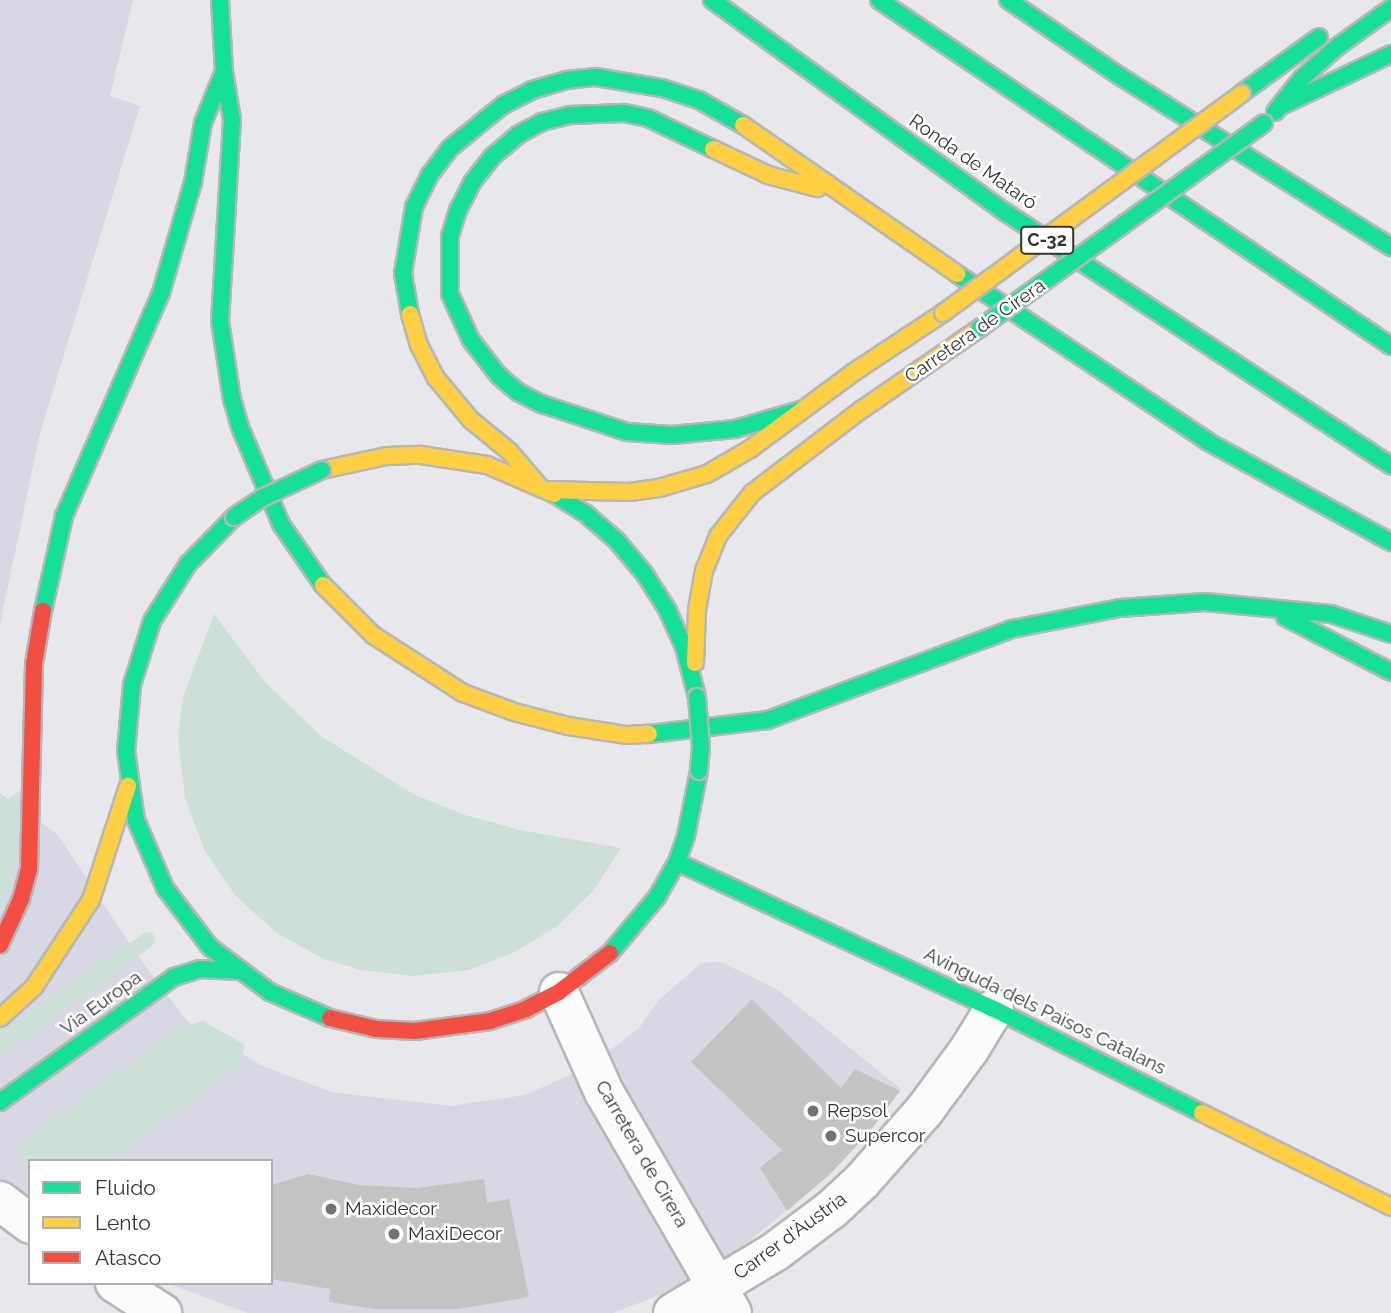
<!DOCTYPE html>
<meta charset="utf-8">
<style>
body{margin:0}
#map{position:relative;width:1391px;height:1313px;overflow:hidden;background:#e7e7ec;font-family:Raleway,sans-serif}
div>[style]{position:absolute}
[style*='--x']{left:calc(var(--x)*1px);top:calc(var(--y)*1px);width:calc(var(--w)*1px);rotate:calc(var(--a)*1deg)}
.built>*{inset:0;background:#d7d8e3}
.green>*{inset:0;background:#cce0d7}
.building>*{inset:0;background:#c4c3c4}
.roads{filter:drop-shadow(2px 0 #b6b6b9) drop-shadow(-2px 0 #b6b6b9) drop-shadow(0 2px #b6b6b9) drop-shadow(0 -2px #b6b6b9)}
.street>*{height:38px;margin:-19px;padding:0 19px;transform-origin:19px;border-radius:19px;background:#fbfbfc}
.fast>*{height:16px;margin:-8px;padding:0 8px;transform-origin:8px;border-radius:8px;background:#16e098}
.slow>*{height:16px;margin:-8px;padding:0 8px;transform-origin:8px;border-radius:8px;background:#ffcf43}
.jam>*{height:16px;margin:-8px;padding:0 8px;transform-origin:8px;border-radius:8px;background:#f24e42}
.bridges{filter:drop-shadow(2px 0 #b6b6b9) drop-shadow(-2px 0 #b6b6b9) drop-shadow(0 2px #b6b6b9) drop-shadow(0 -2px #b6b6b9)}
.fast-bridge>*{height:16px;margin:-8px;padding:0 8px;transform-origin:8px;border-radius:8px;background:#16e098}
.slow-bridge>*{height:16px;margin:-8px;padding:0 8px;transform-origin:8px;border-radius:8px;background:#ffcf43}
.dots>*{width:19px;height:19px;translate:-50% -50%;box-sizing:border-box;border:4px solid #fff;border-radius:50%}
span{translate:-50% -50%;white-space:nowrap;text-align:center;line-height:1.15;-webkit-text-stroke:5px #fff;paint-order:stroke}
.shield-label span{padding:2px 5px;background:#fff;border:2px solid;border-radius:5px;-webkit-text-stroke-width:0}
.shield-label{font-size:18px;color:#343437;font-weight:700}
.street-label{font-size:19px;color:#343437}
.poi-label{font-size:19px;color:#343437}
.left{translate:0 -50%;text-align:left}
.legend{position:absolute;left:28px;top:1159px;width:245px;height:126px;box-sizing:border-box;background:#fff;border:2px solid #aeaeaf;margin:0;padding:9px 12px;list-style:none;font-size:21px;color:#343437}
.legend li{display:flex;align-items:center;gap:14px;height:35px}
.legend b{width:35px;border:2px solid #aeaeaf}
</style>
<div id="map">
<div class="built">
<i style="clip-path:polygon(0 0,133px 0,110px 96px,140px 106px,40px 433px,0 624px)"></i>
<i style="clip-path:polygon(0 793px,58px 835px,135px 952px,188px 1022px,261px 1065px,331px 1092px,451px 1106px,525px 1095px,588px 1067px,639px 1028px,659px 1000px,701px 963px,721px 962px,778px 990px,901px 1089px,868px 1133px,830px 1175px,723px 1262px,665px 1293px,613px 1313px,248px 1313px,166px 1283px,271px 1283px,271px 1161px,30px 1161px,30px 1215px,0 1200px)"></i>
</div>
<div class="green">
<i style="clip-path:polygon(214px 614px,265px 682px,321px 736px,413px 794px,465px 815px,520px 830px,621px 848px,593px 891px,556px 927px,513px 953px,469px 970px,413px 976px,361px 970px,324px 959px,275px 932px,235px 895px,205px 851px,185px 798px,178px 739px,183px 697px)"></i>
<i style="clip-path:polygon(21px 790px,16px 862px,0 916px,0 805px)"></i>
<i style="clip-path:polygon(146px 932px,153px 934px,155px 942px,150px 948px,0 1058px,0 1033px)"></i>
<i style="clip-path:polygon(203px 1021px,245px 1045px,240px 1065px,110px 1161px,30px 1161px,30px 1169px,22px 1157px,21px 1146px,35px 1134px,178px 1028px)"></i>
</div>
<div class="building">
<i style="clip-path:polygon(752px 999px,841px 1088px,855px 1069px,900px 1091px,869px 1132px,831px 1173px,787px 1211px,760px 1168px,782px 1150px,691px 1062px)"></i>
<i style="clip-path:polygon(308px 1174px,359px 1185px,417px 1188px,484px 1179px,487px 1203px,509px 1199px,529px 1297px,458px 1309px,374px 1309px,329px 1302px,330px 1289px,271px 1279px,271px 1185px)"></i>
</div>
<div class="roads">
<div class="street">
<i style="--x:559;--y:992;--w:110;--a:65.8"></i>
<i style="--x:604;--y:1092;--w:255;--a:59.9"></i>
<i style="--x:0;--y:1201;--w:38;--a:37"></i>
<i style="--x:115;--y:1283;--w:56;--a:32.6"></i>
<i style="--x:673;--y:1313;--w:120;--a:-31"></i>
<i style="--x:776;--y:1251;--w:70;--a:-36.9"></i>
<i style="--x:832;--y:1209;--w:41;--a:-43"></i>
<i style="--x:862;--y:1181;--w:94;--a:-48.5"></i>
<i style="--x:924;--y:1111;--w:76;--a:-53.6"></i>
<i style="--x:969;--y:1050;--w:48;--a:-58.6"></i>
</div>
<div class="fast">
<i style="--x:220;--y:0;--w:71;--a:86.8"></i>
<i style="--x:224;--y:71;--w:50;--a:80.7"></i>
<i style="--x:232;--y:120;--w:201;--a:93.4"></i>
<i style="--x:220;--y:321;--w:79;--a:81.3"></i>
<i style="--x:232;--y:399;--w:29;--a:74"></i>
<i style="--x:240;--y:427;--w:105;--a:67.1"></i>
<i style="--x:281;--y:524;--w:74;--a:55.5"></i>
<i style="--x:712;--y:0;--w:362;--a:35.9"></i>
<i style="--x:1005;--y:212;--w:462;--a:33.3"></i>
<i style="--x:879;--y:0;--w:618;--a:34.05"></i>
<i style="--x:1008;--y:0;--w:133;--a:34.3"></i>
<i style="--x:1118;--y:75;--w:323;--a:32.2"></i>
<i style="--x:1242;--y:93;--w:95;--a:-36"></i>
<i style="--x:1281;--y:106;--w:122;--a:-25.3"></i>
<i style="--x:1275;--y:112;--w:43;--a:-51.5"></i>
<i style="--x:1302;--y:78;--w:47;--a:-41.5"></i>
<i style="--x:1337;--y:47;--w:67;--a:-35.8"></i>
<i style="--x:713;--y:149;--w:72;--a:-154.5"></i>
<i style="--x:648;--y:118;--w:25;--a:-168"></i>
<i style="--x:624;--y:113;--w:54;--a:177.9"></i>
<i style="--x:570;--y:115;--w:29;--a:166"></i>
<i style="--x:542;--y:122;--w:27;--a:152"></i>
<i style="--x:518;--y:135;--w:34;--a:140"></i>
<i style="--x:492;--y:157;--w:31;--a:128"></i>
<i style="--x:473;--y:181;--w:33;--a:117"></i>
<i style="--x:458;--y:210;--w:28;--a:107"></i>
<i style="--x:450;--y:237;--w:57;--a:90"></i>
<i style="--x:450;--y:294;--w:51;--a:65.5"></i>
<i style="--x:471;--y:340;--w:46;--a:52.1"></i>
<i style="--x:499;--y:376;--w:25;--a:40"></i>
<i style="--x:518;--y:392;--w:27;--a:27"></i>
<i style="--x:542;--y:404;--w:89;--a:18.2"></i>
<i style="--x:627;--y:432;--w:45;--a:3.8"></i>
<i style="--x:672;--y:435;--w:63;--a:-5.4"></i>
<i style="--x:735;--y:429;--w:72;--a:-16.2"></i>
<i style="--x:957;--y:274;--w:301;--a:33.7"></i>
<i style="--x:1207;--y:441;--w:210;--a:28.8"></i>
<i style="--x:410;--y:314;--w:42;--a:-99.7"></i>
<i style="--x:403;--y:273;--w:67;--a:-80.5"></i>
<i style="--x:414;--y:207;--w:34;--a:-64"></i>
<i style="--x:429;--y:176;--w:35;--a:-53"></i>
<i style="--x:450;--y:148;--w:68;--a:-39.1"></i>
<i style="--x:503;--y:105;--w:33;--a:-27"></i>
<i style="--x:532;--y:90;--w:35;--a:-16"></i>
<i style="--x:566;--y:80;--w:30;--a:-6"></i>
<i style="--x:596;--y:77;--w:67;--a:9.5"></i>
<i style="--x:662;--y:88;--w:39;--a:18"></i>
<i style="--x:699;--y:100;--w:51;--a:29.6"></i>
<i style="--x:554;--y:494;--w:36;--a:32"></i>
<i style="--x:585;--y:513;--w:43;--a:41.2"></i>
<i style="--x:617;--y:541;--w:42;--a:49.8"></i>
<i style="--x:644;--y:573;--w:43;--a:57.4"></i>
<i style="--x:667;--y:609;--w:42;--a:65.9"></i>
<i style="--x:684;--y:647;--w:52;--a:75.4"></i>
<i style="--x:234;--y:517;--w:66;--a:134.4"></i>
<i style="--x:188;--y:564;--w:67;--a:122.3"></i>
<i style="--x:152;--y:621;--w:67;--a:107.4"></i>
<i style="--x:132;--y:685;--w:66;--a:95.2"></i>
<i style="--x:126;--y:751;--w:70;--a:81.8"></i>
<i style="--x:136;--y:820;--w:74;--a:66.9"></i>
<i style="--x:165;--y:888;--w:74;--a:52.7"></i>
<i style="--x:210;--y:947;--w:75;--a:36.9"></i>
<i style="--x:270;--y:992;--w:65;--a:23.4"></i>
<i style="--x:43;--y:611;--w:97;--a:-77.5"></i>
<i style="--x:64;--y:516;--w:243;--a:-66.5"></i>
<i style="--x:161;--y:293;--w:116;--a:-73.9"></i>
<i style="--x:193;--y:182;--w:60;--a:-80.4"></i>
<i style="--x:203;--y:123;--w:56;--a:-68"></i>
<i style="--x:1285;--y:617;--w:119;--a:27.4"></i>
<i style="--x:649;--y:734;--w:120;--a:-6.7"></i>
<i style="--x:768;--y:720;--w:260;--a:-20.5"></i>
<i style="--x:1012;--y:629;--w:110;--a:-11"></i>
<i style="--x:1120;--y:608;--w:85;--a:-4"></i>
<i style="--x:1205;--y:602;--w:127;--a:5.4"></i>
<i style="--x:1331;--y:614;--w:63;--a:18.4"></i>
<i style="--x:677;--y:862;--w:349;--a:24.9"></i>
<i style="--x:994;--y:1009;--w:233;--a:26.6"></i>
<i style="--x:610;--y:953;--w:73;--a:-50"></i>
<i style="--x:657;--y:897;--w:40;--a:-60.3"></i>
<i style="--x:677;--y:862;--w:28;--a:-71"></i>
<i style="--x:686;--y:836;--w:66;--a:-78.7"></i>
<i style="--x:0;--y:1102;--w:214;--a:-35.7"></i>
<i style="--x:174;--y:977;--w:27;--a:-17"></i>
<i style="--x:200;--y:969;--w:39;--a:3"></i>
</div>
<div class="slow">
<i style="--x:743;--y:125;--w:261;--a:34.8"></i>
<i style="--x:713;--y:149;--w:61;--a:25.3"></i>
<i style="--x:768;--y:175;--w:51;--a:14.9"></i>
<i style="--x:410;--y:314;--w:32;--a:74"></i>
<i style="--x:419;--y:345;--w:37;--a:63"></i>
<i style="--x:436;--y:378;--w:55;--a:50.2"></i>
<i style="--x:471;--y:420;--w:49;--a:39.2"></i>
<i style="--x:509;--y:451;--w:48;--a:49.3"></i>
<i style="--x:322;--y:470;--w:66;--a:-12.2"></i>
<i style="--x:387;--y:456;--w:34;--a:-2"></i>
<i style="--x:421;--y:455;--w:67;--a:8.6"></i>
<i style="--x:487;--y:465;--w:73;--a:23.4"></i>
<i style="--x:549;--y:490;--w:81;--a:1.4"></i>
<i style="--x:630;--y:492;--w:29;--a:-8"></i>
<i style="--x:659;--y:488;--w:50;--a:-16.3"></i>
<i style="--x:707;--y:474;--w:50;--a:-30.2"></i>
<i style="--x:750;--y:449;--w:129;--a:-36.5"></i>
<i style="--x:854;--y:372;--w:107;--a:-33.5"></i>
<i style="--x:323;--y:585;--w:71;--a:45"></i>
<i style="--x:373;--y:635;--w:107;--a:32.8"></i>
<i style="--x:463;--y:693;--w:54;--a:20.4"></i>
<i style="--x:514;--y:712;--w:56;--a:14.5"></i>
<i style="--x:568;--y:726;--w:60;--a:8.7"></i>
<i style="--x:627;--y:735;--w:22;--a:-3"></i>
<i style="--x:695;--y:663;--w:53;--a:-87.8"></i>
<i style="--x:697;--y:610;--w:40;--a:-80"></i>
<i style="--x:704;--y:571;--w:38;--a:-68"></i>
<i style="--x:718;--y:536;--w:55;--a:-51.7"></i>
<i style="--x:752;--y:493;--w:137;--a:-37.3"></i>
<i style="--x:861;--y:410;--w:145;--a:-34.6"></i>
<i style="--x:0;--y:1018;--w:46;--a:-42.4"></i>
<i style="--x:34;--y:987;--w:104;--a:-56.8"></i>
<i style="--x:91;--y:900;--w:120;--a:-72"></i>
<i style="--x:1202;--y:1113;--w:211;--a:26.4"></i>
</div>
<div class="jam">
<i style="--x:0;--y:945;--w:51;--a:-65.5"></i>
<i style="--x:21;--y:899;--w:30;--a:-75"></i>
<i style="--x:29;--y:870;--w:206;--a:-88.6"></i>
<i style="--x:34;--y:664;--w:54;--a:-80.4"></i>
<i style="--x:330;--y:1018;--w:48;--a:13.2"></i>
<i style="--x:377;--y:1029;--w:38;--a:3"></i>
<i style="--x:415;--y:1031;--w:76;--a:-7.6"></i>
<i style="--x:490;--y:1021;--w:38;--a:-18"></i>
<i style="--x:526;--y:1009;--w:37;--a:-27"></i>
<i style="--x:559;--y:992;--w:64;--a:-37.4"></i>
</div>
</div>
<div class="bridges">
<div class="fast-bridge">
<i style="--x:980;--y:328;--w:350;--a:-35.8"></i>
<i style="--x:234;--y:517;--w:34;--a:-34"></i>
<i style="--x:262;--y:498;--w:66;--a:-25"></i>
<i style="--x:697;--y:697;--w:50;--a:85.4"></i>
<i style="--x:701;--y:747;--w:24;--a:95"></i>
</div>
<div class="slow-bridge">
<i style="--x:943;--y:313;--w:371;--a:-36.3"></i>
</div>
</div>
<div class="dots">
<i style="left:813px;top:1111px;background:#737376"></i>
<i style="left:831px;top:1136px;background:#737376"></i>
<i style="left:331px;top:1209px;background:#737376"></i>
<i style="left:394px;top:1234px;background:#737376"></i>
</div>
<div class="shield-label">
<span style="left:1047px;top:240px">C-32</span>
</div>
<div class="street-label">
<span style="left:973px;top:162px;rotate:35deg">Ronda de Mataró</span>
<span style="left:975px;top:331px;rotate:-35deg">Carretera de Cirera</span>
<span style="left:101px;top:1003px;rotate:-36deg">Via Europa</span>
<span style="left:1045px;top:1011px;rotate:26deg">Avinguda dels Països Catalans</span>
<span style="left:642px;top:1154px;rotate:60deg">Carretera de Cirera</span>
<span style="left:790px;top:1236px;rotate:-36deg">Carrer d'Àustria</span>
</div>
<div class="poi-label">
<span class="left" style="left:827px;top:1111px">Repsol</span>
<span class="left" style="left:845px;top:1136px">Supercor</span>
<span class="left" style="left:345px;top:1209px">Maxidecor</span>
<span class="left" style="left:408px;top:1234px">MaxiDecor</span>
</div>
<ul class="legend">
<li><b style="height:9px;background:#16e098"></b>Fluido</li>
<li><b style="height:9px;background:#ffcf43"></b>Lento</li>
<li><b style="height:9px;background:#f24e42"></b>Atasco</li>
</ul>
</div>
